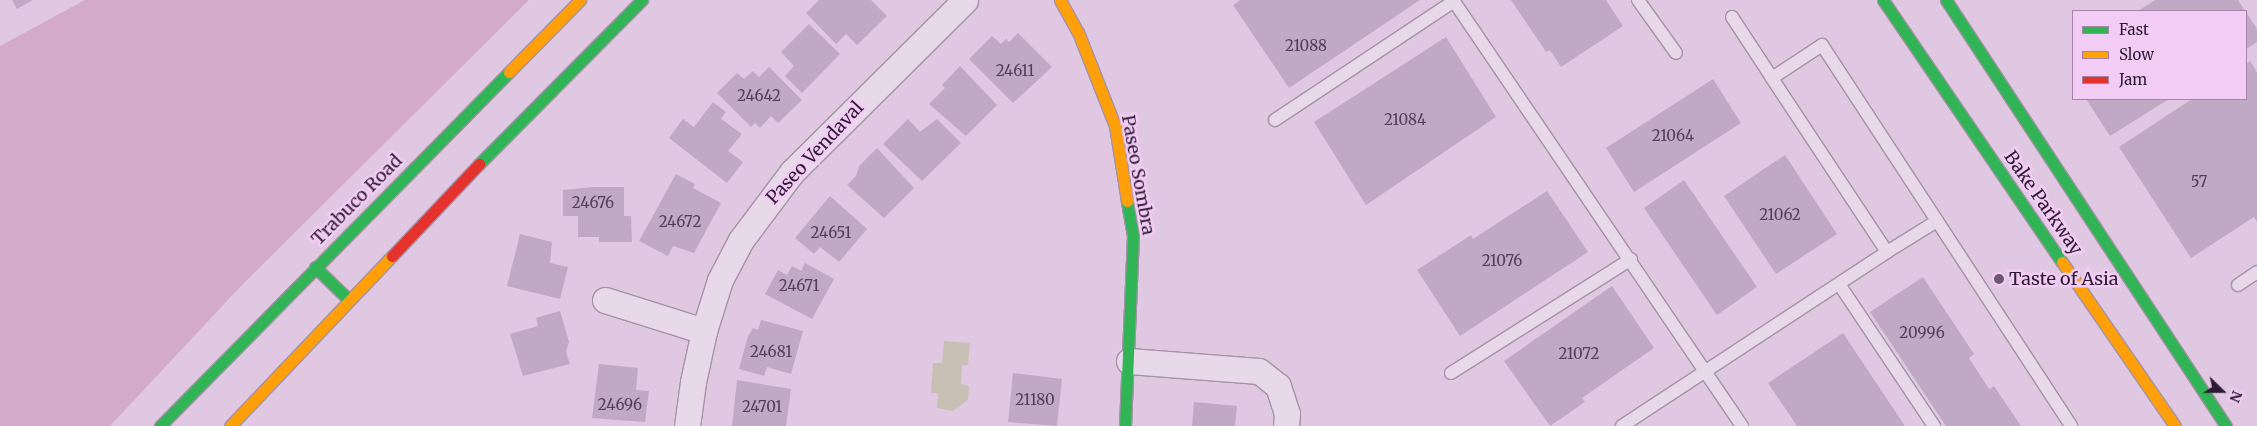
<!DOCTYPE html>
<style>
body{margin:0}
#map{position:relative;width:2257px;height:426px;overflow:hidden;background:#e0c8e2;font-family:Merriweather,serif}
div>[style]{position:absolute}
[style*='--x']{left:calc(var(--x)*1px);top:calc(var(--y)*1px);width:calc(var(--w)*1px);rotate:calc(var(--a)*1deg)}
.green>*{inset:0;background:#d4aaca}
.water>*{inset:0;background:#c8c0b4}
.building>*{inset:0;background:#bfa9c5}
.roads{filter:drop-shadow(1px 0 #a492a6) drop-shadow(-1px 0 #a492a6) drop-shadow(0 1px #a492a6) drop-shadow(0 -1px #a492a6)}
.lane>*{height:12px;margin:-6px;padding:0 6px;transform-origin:6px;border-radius:6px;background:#e8d9ea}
.street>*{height:25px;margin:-12.5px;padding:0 12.5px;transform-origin:12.5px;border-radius:12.5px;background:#e8d9ea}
.fast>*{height:11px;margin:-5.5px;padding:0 5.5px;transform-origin:5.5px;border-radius:5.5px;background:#30b455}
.slow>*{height:11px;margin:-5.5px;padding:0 5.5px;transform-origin:5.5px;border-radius:5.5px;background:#ff9f0a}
.jam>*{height:11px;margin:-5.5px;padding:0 5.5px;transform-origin:5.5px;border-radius:5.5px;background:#e5322d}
.dots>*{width:14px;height:14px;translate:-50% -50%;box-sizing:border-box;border:2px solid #f3ccf5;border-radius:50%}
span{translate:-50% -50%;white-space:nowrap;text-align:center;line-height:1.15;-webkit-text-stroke:5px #f3ccf5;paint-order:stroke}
.number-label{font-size:15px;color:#523e58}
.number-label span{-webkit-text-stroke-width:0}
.street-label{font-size:18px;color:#2d1b34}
.poi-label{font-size:18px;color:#2d1b34}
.left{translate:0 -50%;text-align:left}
.legend{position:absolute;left:2072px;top:10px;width:175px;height:90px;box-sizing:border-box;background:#f3ccf5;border:1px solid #a485a8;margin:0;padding:6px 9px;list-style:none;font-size:15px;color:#2d1b34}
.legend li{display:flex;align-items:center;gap:10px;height:25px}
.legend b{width:25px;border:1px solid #a485a8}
.north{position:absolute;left:2197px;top:366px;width:50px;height:50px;-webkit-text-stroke:4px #f3ccf5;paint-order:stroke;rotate:112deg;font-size:14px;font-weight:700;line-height:20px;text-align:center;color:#2d1b34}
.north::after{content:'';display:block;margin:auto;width:18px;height:22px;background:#2d1b34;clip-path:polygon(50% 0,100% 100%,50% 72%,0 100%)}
</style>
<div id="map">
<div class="green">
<i style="clip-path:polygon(85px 0,529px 0,240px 287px,110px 426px,0 426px,0 46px)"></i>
</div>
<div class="water">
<i style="clip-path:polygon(944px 341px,970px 343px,968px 365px,962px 365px,961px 384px,969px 386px,968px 400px,953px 411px,937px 408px,938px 393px,931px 393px,933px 363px,942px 363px)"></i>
</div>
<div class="building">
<i style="clip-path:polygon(12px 0,33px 0,17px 9px)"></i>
<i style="clip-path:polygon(819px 0,871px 0,887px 16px,857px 45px,846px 34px,836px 44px,806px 13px)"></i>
<i style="clip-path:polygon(1240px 0,1420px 0,1289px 88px,1233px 5px)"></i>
<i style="clip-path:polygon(1511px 0,1606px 0,1623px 26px,1561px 67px,1550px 50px,1546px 52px)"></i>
<i style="clip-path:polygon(2155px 0,2238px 0,2245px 11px,2138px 11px)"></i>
<i style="clip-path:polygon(2246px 12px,2257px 29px,2257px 42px,2246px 49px)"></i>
<i style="clip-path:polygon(809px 24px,840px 54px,802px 93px,785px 76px,794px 66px,781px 52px)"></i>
<i style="clip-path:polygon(1018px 33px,1052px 67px,1013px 103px,969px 59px,992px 36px,1001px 44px,1006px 39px,1009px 42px)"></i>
<i style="clip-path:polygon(1446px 37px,1496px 117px,1366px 205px,1314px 122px)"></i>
<i style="clip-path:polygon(2250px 61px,2257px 72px,2257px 222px,2254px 217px,2191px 258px,2119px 147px,2192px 99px,2246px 99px,2246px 64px)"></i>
<i style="clip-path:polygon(960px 66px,997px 105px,966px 136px,929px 104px,945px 88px,942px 85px)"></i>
<i style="clip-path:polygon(769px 67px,802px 100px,778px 123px,771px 116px,760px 128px,755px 123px,751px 127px,717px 93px,737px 73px,744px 79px,753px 71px,759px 77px)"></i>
<i style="clip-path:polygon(1713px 79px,1741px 123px,1634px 192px,1606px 148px)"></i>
<i style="clip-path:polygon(2086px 99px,2169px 99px,2110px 136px)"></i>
<i style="clip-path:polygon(713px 102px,726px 112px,721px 119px,742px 134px,728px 151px,743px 162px,727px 183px,669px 138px,683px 119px,694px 127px)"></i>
<i style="clip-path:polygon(908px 119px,920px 132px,937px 119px,961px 143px,922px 181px,883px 144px)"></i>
<i style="clip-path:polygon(877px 148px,914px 188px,884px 218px,847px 185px,856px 176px,859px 166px)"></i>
<i style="clip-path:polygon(1785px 155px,1837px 234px,1776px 274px,1724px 196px)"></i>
<i style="clip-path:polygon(676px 174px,695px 184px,693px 188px,721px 203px,694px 253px,673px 246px,668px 256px,639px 241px)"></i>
<i style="clip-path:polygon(1684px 180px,1757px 287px,1717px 315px,1644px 208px)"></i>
<i style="clip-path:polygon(593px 187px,624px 187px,624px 216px,631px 216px,632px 242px,599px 242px,599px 237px,578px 237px,578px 216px,563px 216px,563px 190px)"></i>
<i style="clip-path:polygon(1547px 191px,1588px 252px,1460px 336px,1417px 270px,1471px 235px,1473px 239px)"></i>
<i style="clip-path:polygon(830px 196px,867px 229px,839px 262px,820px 247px,814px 254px,795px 238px)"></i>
<i style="clip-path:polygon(520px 234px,552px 242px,550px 263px,568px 267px,560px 299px,507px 286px)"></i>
<i style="clip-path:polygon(805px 263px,834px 279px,812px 319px,765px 294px,778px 270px,787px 275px,792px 266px,801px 271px)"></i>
<i style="clip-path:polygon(1923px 277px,1974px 354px,1969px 358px,1989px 389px,1994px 386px,2021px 426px,1946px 426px,1870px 312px)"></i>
<i style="clip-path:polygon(1612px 286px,1654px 348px,1582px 398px,1585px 402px,1550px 426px,1504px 361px)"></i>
<i style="clip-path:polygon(560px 311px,569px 342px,566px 352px,570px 364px,523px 376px,510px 334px,538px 326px,536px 318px)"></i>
<i style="clip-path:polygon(761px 320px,803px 331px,791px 374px,767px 367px,764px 376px,739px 369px,748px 336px,753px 328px,758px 330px)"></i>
<i style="clip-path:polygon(1843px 333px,1905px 426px,1797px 426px,1768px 383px)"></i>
<i style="clip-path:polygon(599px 364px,638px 368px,636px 390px,649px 391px,645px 422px,592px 418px)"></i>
<i style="clip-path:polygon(1013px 373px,1062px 379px,1057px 426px,1008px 422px)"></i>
<i style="clip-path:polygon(737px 380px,791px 389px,786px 426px,732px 426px)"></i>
<i style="clip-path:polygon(1194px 402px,1237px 406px,1235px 426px,1192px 426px)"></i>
</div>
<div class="roads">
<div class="lane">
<i style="--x:1453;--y:0;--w:515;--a:55.85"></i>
<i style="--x:1638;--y:0;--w:65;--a:54.4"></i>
<i style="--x:1732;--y:17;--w:73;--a:56.7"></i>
<i style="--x:1772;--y:78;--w:60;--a:-33.4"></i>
<i style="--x:1822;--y:45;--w:455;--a:56.8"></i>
<i style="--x:1275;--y:120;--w:215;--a:-33.6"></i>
<i style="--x:1887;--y:252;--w:59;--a:-31.8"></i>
<i style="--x:1839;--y:284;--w:171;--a:56.2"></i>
<i style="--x:2238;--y:285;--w:23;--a:-34"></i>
<i style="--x:1451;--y:373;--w:213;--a:-32.3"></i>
<i style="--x:1622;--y:426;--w:317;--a:-33.3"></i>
<i style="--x:1887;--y:252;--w:209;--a:-123.5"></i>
</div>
<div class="street">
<i style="--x:605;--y:300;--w:104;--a:17.4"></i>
<i style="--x:1129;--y:361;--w:130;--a:4.4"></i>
<i style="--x:1259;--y:371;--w:24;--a:38"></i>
<i style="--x:1278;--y:386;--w:28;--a:72"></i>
<i style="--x:1287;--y:413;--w:13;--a:94"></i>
<i style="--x:687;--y:426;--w:44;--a:-82.2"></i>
<i style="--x:693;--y:382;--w:52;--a:-77.8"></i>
<i style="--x:704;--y:331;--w:53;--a:-72.6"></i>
<i style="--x:720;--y:280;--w:45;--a:-62.3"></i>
<i style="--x:741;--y:240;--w:85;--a:-53.1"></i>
<i style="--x:792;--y:172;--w:244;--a:-44.8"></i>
</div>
<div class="fast">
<i style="--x:1883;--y:0;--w:317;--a:55.7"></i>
<i style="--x:1946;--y:0;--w:510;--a:56.68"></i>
<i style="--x:479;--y:164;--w:231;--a:-45.2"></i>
<i style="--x:315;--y:267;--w:47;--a:44.1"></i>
<i style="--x:160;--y:426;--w:497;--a:-45.4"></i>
<i style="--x:1125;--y:426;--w:190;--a:-87.6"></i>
<i style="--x:1133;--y:236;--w:36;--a:-100"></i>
</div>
<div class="slow">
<i style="--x:1060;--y:0;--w:37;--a:61"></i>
<i style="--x:1078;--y:32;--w:101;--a:68.5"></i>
<i style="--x:1115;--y:126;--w:76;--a:80.9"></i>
<i style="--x:509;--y:72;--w:101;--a:-45.4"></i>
<i style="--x:2062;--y:262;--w:199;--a:55.4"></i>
<i style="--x:230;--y:426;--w:235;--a:-46.4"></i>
</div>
<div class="jam">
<i style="--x:392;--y:256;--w:127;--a:-46.6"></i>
</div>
</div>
<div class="dots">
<i style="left:1999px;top:279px;background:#6c5871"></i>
</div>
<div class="number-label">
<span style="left:1306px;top:46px">21088</span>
<span style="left:1015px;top:71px">24611</span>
<span style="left:759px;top:96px">24642</span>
<span style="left:1405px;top:120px">21084</span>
<span style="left:1673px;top:136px">21064</span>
<span style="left:2199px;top:182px">57</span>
<span style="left:593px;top:203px">24676</span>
<span style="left:1780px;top:215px">21062</span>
<span style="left:680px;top:222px">24672</span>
<span style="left:831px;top:233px">24651</span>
<span style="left:1502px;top:261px">21076</span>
<span style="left:799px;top:286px">24671</span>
<span style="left:1922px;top:333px">20996</span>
<span style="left:771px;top:352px">24681</span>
<span style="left:1579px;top:354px">21072</span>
<span style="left:1035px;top:400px">21180</span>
<span style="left:620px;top:405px">24696</span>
<span style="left:762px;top:407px">24701</span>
</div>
<div class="street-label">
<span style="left:815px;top:153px;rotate:-47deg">Paseo Vendaval</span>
<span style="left:1138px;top:175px;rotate:80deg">Paseo Sombra</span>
<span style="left:357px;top:200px;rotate:-45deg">Trabuco Road</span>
<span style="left:2043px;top:203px;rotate:55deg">Bake Parkway</span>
</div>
<div class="poi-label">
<span class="left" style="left:2009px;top:279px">Taste of Asia</span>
</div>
<ul class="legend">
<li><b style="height:6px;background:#30b455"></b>Fast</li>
<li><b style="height:6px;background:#ff9f0a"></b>Slow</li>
<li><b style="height:6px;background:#e5322d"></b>Jam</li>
</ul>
<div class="north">N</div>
</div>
